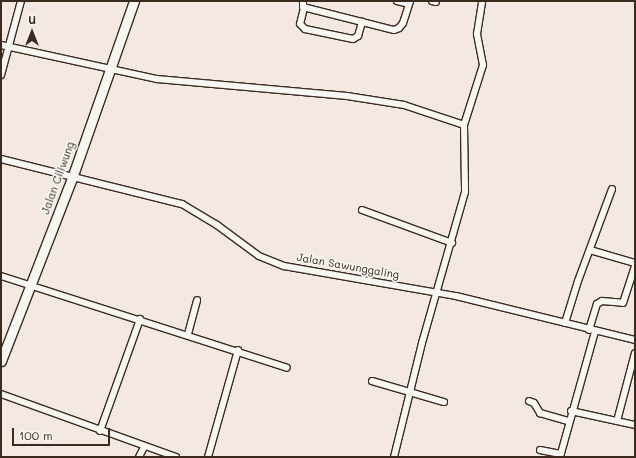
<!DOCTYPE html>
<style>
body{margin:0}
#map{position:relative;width:636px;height:458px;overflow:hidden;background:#f3e8e2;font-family:Mali,sans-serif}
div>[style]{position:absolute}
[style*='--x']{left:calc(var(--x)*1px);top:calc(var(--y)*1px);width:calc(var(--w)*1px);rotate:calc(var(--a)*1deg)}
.roads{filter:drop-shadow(1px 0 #3b2a1e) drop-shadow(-1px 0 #3b2a1e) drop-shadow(0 1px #3b2a1e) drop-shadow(0 -1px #3b2a1e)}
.street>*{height:6px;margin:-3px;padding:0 3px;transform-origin:3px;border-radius:3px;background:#f6f6f2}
.secondary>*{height:9px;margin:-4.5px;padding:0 4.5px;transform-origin:4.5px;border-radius:4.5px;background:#f6f6f2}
span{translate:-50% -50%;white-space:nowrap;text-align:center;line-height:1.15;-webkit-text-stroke:3.5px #f6f6f2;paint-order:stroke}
.street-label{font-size:11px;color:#3b2a1e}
.frame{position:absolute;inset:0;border:2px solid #3b2a1e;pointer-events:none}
.north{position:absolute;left:12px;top:12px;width:40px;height:40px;-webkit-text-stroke:3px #f6f6f2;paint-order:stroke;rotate:0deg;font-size:11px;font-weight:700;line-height:16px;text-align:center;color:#3b2a1e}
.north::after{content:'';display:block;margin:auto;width:14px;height:18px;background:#3b2a1e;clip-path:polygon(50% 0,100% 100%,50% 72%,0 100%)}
.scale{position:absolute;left:12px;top:428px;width:98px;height:18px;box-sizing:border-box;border:2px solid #3b2a1e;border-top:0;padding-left:5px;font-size:12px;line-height:14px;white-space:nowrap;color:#3b2a1e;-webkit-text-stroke:3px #f6f6f2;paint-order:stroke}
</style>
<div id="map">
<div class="roads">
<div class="street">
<i style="--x:303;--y:1;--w:6;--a:90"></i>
<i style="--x:303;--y:7;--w:94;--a:14.2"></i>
<i style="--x:394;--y:30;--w:5;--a:-22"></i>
<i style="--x:399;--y:28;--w:6;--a:-51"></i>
<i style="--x:403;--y:23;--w:23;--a:-72"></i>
<i style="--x:397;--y:1;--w:12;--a:14"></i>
<i style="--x:432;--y:1;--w:4;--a:14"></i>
<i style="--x:304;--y:8;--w:16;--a:104"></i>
<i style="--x:300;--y:24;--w:7;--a:45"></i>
<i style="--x:305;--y:29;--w:49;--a:11.8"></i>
<i style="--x:353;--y:39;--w:6;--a:-31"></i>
<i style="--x:358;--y:36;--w:15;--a:-74"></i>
<i style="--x:1;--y:45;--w:160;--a:12.3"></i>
<i style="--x:157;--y:79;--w:191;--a:5.1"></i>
<i style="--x:347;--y:96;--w:58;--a:9"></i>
<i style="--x:404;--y:105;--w:63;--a:18.4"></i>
<i style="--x:464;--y:125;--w:67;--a:89.1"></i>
<i style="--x:465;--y:192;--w:157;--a:105.9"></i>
<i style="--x:422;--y:343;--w:117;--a:103.8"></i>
<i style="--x:1;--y:75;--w:77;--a:-74.9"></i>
<i style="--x:464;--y:125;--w:63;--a:-72.4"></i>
<i style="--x:483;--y:65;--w:32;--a:-101"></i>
<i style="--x:477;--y:34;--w:33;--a:-81"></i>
<i style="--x:1;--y:159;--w:187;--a:14"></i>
<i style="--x:182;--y:204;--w:41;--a:31"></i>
<i style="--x:217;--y:225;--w:52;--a:36.4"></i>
<i style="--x:259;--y:256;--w:27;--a:22"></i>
<i style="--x:284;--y:266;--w:175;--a:9.9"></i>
<i style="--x:456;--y:296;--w:184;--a:13.8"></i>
<i style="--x:362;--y:210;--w:96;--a:20.1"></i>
<i style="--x:590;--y:250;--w:47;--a:16.1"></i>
<i style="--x:1;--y:276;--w:300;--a:17.8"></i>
<i style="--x:565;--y:323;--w:44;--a:-72.8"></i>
<i style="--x:578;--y:281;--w:98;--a:-69.7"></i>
<i style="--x:589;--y:330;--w:27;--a:-73"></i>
<i style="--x:597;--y:304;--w:6;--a:-31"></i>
<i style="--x:602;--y:301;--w:21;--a:5"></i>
<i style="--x:623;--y:303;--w:39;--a:-72"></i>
<i style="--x:188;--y:334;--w:35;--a:-75"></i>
<i style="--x:372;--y:381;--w:75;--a:16.3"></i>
<i style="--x:1;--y:394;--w:186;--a:19.8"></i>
<i style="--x:529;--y:401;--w:5;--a:22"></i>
<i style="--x:534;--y:403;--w:12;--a:59"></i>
<i style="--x:540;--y:413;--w:29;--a:16"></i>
<i style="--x:571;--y:411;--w:66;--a:12.3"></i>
<i style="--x:617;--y:421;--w:70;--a:-75.2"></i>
<i style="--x:100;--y:431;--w:119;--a:-70.3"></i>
<i style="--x:540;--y:450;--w:21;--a:11"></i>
<i style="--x:139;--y:457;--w:11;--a:-63"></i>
<i style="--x:208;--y:457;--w:111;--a:-74.3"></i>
<i style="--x:560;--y:457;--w:130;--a:-74.4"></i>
</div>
<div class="secondary">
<i style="--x:1;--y:361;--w:196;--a:-68.8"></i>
<i style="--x:72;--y:178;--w:188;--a:-70.7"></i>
</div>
</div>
<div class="street-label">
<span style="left:58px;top:178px;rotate:-70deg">Jalan Ciliwung</span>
<span style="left:348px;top:266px;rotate:10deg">Jalan Sawunggaling</span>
</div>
<div class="frame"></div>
<div class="north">U</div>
<div class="scale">100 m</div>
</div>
